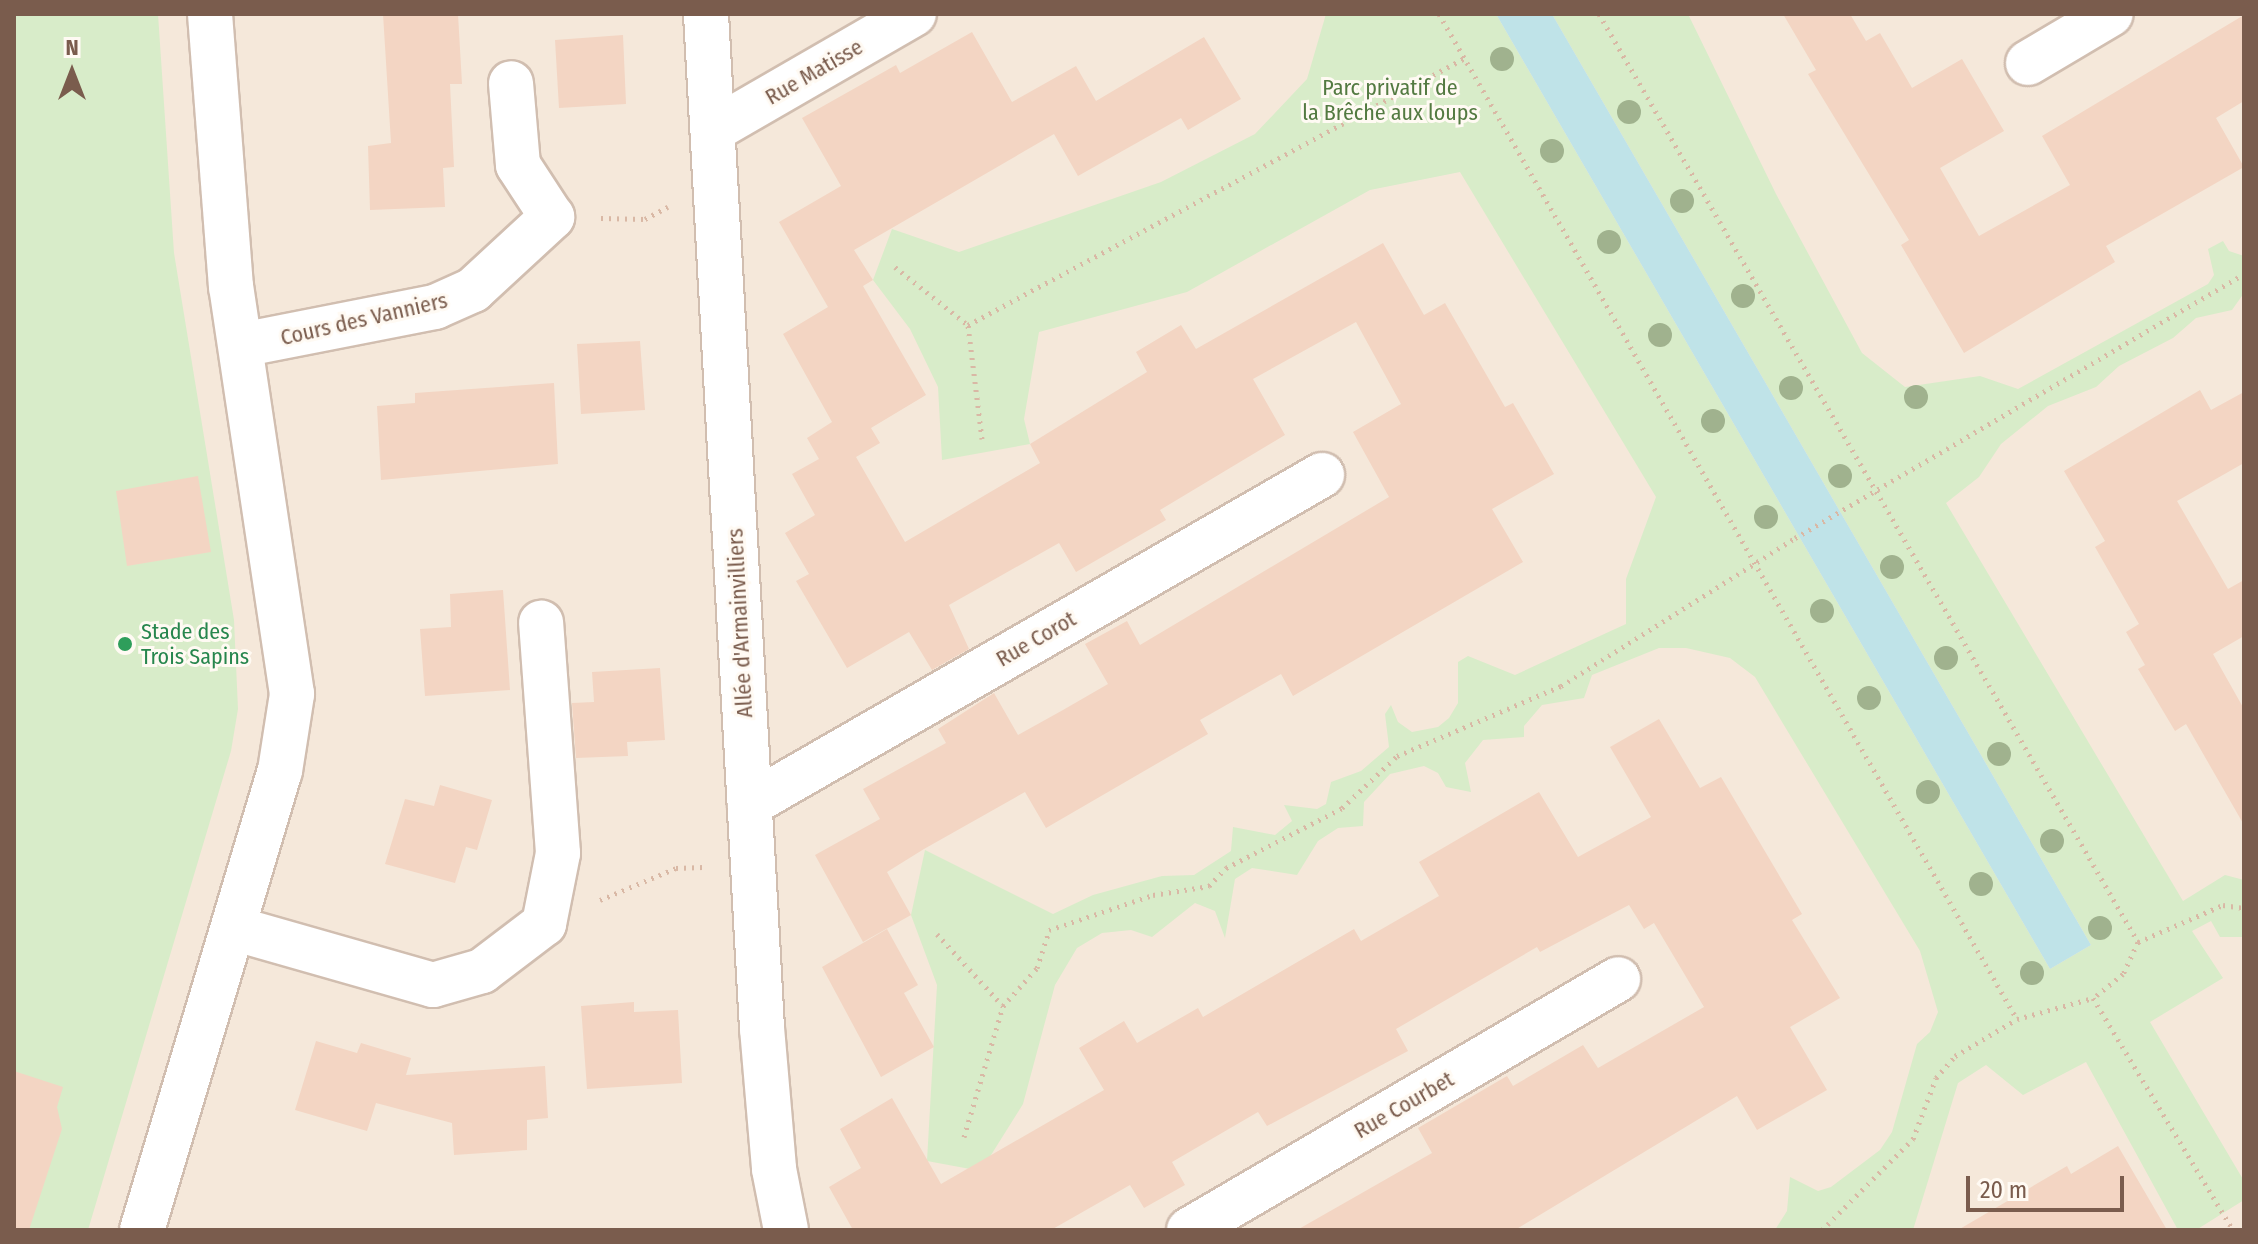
<!DOCTYPE html>
<meta charset="utf-8">
<style>
body{margin:0}
#map{position:relative;width:2258px;height:1244px;overflow:hidden;background:#fdf6ec;font-family:"Fira Sans Condensed",sans-serif}
div>[style]{position:absolute}
[style*='--x']{left:calc(var(--x)*1px);top:calc(var(--y)*1px);width:calc(var(--w)*1px);rotate:calc(var(--a)*1deg)}
.residential>*{inset:0;background:#f5e8da}
.green>*{inset:0;background:#d8ecc9}
.water>*{inset:0;background:#bfe3e8}
.building>*{inset:0;background:#f3d5c3}
.path>*{height:5px;margin-top:-2.5px;transform-origin:0;background:repeating-linear-gradient(90deg,#d9b8a5 0 2px,transparent 0 8px)}
.roads{filter:drop-shadow(2px 0 #d1beb0) drop-shadow(-2px 0 #d1beb0) drop-shadow(0 2px #d1beb0) drop-shadow(0 -2px #d1beb0)}
.street>*{height:44px;margin:-22px;padding:0 22px;transform-origin:22px;border-radius:22px;background:#fff}
.trees>*{width:24px;height:24px;margin:-12px;border-radius:50%;background:#a0b28e}
.dots>*{width:22px;height:22px;translate:-50% -50%;box-sizing:border-box;border:4px solid #fffaf3;border-radius:50%}
span{translate:-50% -50%;white-space:nowrap;text-align:center;line-height:1.15;-webkit-text-stroke:6px #fffaf3;paint-order:stroke}
.street-label{font-size:22px;color:#7a5c4d}
.park-label{font-size:22px;color:#537a41}
.leisure-label{font-size:22px;color:#27864d}
.left{translate:0 -50%;text-align:left}
.frame{position:absolute;inset:0;border:16px solid #7a5c4d;pointer-events:none}
.north{position:absolute;left:32px;top:32px;width:80px;height:80px;-webkit-text-stroke:6px #fffaf3;paint-order:stroke;rotate:0deg;font-size:22px;font-weight:700;line-height:32px;text-align:center;color:#7a5c4d}
.north::after{content:'';display:block;margin:auto;width:28px;height:36px;background:#7a5c4d;clip-path:polygon(50% 0,100% 100%,50% 72%,0 100%)}
.scale{position:absolute;left:1966px;top:1176px;width:158px;height:36px;box-sizing:border-box;border:4px solid #7a5c4d;border-top:0;padding-left:10px;font-size:24px;line-height:28px;white-space:nowrap;color:#7a5c4d;-webkit-text-stroke:6px #fffaf3;paint-order:stroke}
</style>
<div id="map">
<div class="residential">
<i style="clip-path:polygon(14px 14px,2244px 14px,2244px 1230px,14px 1230px)"></i>
</div>
<div class="green">
<i style="clip-path:polygon(14px 14px,158px 14px,174px 253px,234px 620px,238px 709px,231px 751px,88px 1230px,14px 1230px)"></i>
<i style="clip-path:polygon(1326px 14px,1496px 14px,2050px 969px,2091px 945px,1552px 14px,1688px 14px,1776px 194px,1862px 353px,1905px 387px,1980px 376px,2018px 389px,2208px 284px,2214px 275px,2208px 249px,2223px 241px,2229px 251px,2244px 256px,2244px 293px,2232px 310px,2196px 318px,2173px 338px,2119px 366px,2096px 387px,2048px 406px,2001px 444px,1979px 477px,1946px 503px,2183px 901px,2225px 875px,2244px 880px,2244px 937px,2220px 937px,2211px 921px,2192px 931px,2223px 978px,2150px 1022px,2244px 1181px,2244px 1200px,2196px 1230px,2178px 1230px,2086px 1062px,2023px 1095px,1986px 1065px,1958px 1083px,1913px 1230px,1775px 1230px,1787px 1211px,1790px 1177px,1818px 1191px,1831px 1187px,1880px 1150px,1892px 1132px,1917px 1044px,1930px 1032px,1938px 1012px,1920px 951px,1755px 677px,1730px 658px,1686px 648px,1659px 648px,1592px 675px,1584px 698px,1542px 705px,1524px 726px,1524px 737px,1483px 740px,1465px 763px,1471px 792px,1446px 787px,1438px 773px,1424px 766px,1390px 774px,1364px 802px,1363px 826px,1338px 828px,1318px 841px,1297px 875px,1252px 868px,1235px 879px,1225px 938px,1215px 911px,1195px 903px,1152px 937px,1131px 930px,1102px 933px,1077px 948px,1055px 985px,1023px 1104px,981px 1171px,927px 1161px,937px 985px,911px 915px,925px 850px,1053px 914px,1093px 895px,1162px 876px,1194px 875px,1231px 851px,1233px 827px,1275px 835px,1292px 821px,1284px 805px,1317px 809px,1326px 804px,1331px 782px,1361px 771px,1389px 747px,1385px 714px,1391px 705px,1398px 722px,1412px 732px,1438px 727px,1449px 718px,1458px 703px,1458px 662px,1468px 656px,1515px 675px,1626px 624px,1626px 579px,1656px 497px,1460px 172px,1370px 190px,1187px 292px,1039px 332px,1024px 419px,1030px 444px,942px 460px,938px 387px,910px 329px,873px 280px,892px 229px,959px 252px,1161px 182px,1255px 134px,1307px 79px)"></i>
</div>
<div class="water">
<i style="clip-path:polygon(1496px 14px,1552px 14px,2091px 945px,2050px 969px)"></i>
</div>
<div class="building">
<i style="clip-path:polygon(383px 14px,458px 14px,462px 84px,450px 84px,454px 167px,443px 168px,445px 207px,370px 210px,368px 146px,391px 143px)"></i>
<i style="clip-path:polygon(1783px 14px,1850px 14px,1866px 41px,1880px 33px,1912px 88px,1962px 59px,2004px 131px,1940px 168px,1979px 236px,2070px 185px,2042px 136px,2244px 15px,2244px 101px,2216px 118px,2244px 167px,2106px 246px,2115px 262px,1964px 353px,1901px 245px,1909px 240px,1808px 74px,1816px 70px)"></i>
<i style="clip-path:polygon(972px 32px,1012px 102px,1076px 66px,1096px 101px,1204px 37px,1241px 99px,1188px 130px,1181px 118px,1078px 176px,1054px 134px,854px 250px,873px 280px,863px 286px,926px 395px,871px 428px,880px 443px,856px 457px,905px 542px,1040px 463px,1030px 444px,1147px 372px,1136px 352px,1181px 325px,1196px 349px,1383px 243px,1424px 315px,1445px 303px,1505px 407px,1513px 403px,1554px 474px,1492px 509px,1523px 562px,1293px 696px,1281px 674px,1200px 720px,1208px 734px,1046px 828px,1025px 792px,924px 849px,887px 872px,911px 915px,863px 942px,815px 855px,880px 819px,863px 789px,946px 743px,938px 729px,994px 693px,1018px 735px,1063px 710px,1108px 684px,1085px 644px,1127px 621px,1140px 645px,1389px 497px,1353px 432px,1401px 404px,1356px 322px,1253px 379px,1285px 435px,1160px 510px,1166px 520px,1076px 572px,1059px 543px,949px 605px,969px 649px,932px 670px,909px 632px,847px 668px,796px 581px,809px 574px,785px 533px,815px 515px,792px 474px,819px 459px,807px 438px,832px 422px,783px 334px,828px 307px,779px 222px,841px 186px,802px 118px,896px 65px,900px 73px)"></i>
<i style="clip-path:polygon(623px 35px,626px 104px,559px 108px,555px 40px)"></i>
<i style="clip-path:polygon(640px 341px,645px 410px,581px 414px,577px 344px)"></i>
<i style="clip-path:polygon(554px 383px,558px 464px,381px 480px,377px 406px,415px 403px,415px 393px)"></i>
<i style="clip-path:polygon(2200px 390px,2211px 410px,2244px 392px,2244px 463px,2177px 501px,2228px 589px,2244px 580px,2244px 636px,2213px 654px,2244px 709px,2244px 825px,2186px 724px,2175px 731px,2138px 669px,2145px 665px,2126px 632px,2139px 624px,2095px 547px,2105px 541px,2064px 471px)"></i>
<i style="clip-path:polygon(198px 476px,211px 552px,127px 566px,116px 491px)"></i>
<i style="clip-path:polygon(503px 590px,510px 690px,425px 696px,420px 629px,451px 627px,450px 594px)"></i>
<i style="clip-path:polygon(660px 668px,665px 740px,627px 742px,628px 756px,576px 758px,572px 703px,594px 702px,592px 672px)"></i>
<i style="clip-path:polygon(1659px 719px,1700px 788px,1721px 777px,1802px 914px,1792px 920px,1840px 998px,1790px 1027px,1827px 1090px,1757px 1130px,1737px 1096px,1515px 1230px,1297px 1230px,1432px 1153px,1418px 1128px,1507px 1076px,1513px 1086px,1583px 1045px,1598px 1068px,1704px 1007px,1654px 923px,1644px 929px,1629px 905px,1540px 952px,1537px 947px,1396px 1029px,1408px 1051px,1267px 1126px,1258px 1112px,1172px 1162px,1185px 1185px,1144px 1208px,1130px 1185px,1051px 1230px,853px 1230px,829px 1187px,861px 1168px,840px 1129px,892px 1098px,941px 1184px,1104px 1090px,1079px 1048px,1124px 1021px,1137px 1043px,1198px 1008px,1203px 1017px,1354px 929px,1361px 941px,1439px 896px,1419px 862px,1539px 792px,1578px 857px,1651px 817px,1610px 747px)"></i>
<i style="clip-path:polygon(440px 785px,492px 800px,477px 850px,466px 847px,455px 883px,385px 864px,405px 799px,434px 806px)"></i>
<i style="clip-path:polygon(887px 929px,918px 985px,904px 993px,934px 1047px,881px 1077px,822px 967px)"></i>
<i style="clip-path:polygon(634px 1002px,634px 1012px,678px 1010px,682px 1083px,587px 1089px,581px 1006px)"></i>
<i style="clip-path:polygon(316px 1041px,357px 1053px,361px 1043px,411px 1058px,406px 1075px,545px 1066px,548px 1118px,527px 1120px,527px 1150px,454px 1155px,452px 1123px,376px 1103px,367px 1131px,295px 1110px)"></i>
<i style="clip-path:polygon(14px 1071px,63px 1087px,57px 1107px,62px 1129px,29px 1230px,14px 1230px)"></i>
<i style="clip-path:polygon(2118px 1146px,2167px 1230px,1958px 1230px,2067px 1166px,2071px 1174px)"></i>
</div>
<div class="path">
<i style="--x:1439;--y:14;--w:1159;--a:60.1"></i>
<i style="--x:1599;--y:14;--w:1073;--a:59.85"></i>
<i style="--x:2138;--y:942;--w:35;--a:115"></i>
<i style="--x:2123;--y:974;--w:38;--a:141"></i>
<i style="--x:601;--y:218;--w:44;--a:1.3"></i>
<i style="--x:645;--y:219;--w:26;--a:-28"></i>
<i style="--x:895;--y:267;--w:93;--a:38.5"></i>
<i style="--x:982;--y:439;--w:115;--a:-97"></i>
<i style="--x:968;--y:325;--w:564;--a:-28.25"></i>
<i style="--x:600;--y:900;--w:82;--a:-22.8"></i>
<i style="--x:676;--y:868;--w:27;--a:-2"></i>
<i style="--x:937;--y:934;--w:98;--a:47.5"></i>
<i style="--x:2138;--y:942;--w:93;--a:-23.5"></i>
<i style="--x:2223;--y:905;--w:21;--a:8"></i>
<i style="--x:964;--y:1137;--w:137;--a:-73.4"></i>
<i style="--x:1003;--y:1006;--w:51;--a:-48.2"></i>
<i style="--x:1037;--y:968;--w:40;--a:-72"></i>
<i style="--x:1049;--y:930;--w:110;--a:-18.6"></i>
<i style="--x:1153;--y:895;--w:57;--a:-9.1"></i>
<i style="--x:1209;--y:886;--w:25;--a:-47"></i>
<i style="--x:1226;--y:868;--w:131;--a:-27.3"></i>
<i style="--x:1342;--y:808;--w:76;--a:-43.4"></i>
<i style="--x:1397;--y:756;--w:178;--a:-23.1"></i>
<i style="--x:1561;--y:686;--w:277;--a:-32.3"></i>
<i style="--x:1795;--y:538;--w:521;--a:-30.45"></i>
<i style="--x:1822;--y:1230;--w:129;--a:-45"></i>
<i style="--x:1913;--y:1139;--w:65;--a:-69.3"></i>
<i style="--x:1936;--y:1078;--w:29;--a:-49"></i>
<i style="--x:1955;--y:1056;--w:72;--a:-30.8"></i>
<i style="--x:2017;--y:1019;--w:79;--a:-15.4"></i>
<i style="--x:2093;--y:998;--w:271;--a:58.9"></i>
</div>
<div class="roads">
<div class="street">
<i style="--x:706;--y:14;--w:1016;--a:86.84"></i>
<i style="--x:762;--y:1028;--w:142;--a:85.1"></i>
<i style="--x:774;--y:1169;--w:62;--a:78.9"></i>
<i style="--x:2028;--y:63;--w:96;--a:-30.6"></i>
<i style="--x:713;--y:130;--w:232;--a:-30"></i>
<i style="--x:241;--y:345;--w:198;--a:-11.1"></i>
<i style="--x:435;--y:307;--w:42;--a:-24.1"></i>
<i style="--x:473;--y:290;--w:108;--a:-42.7"></i>
<i style="--x:552;--y:217;--w:62;--a:-123.2"></i>
<i style="--x:518;--y:165;--w:82;--a:-94.9"></i>
<i style="--x:750;--y:804;--w:660;--a:-29.91"></i>
<i style="--x:233;--y:928;--w:208;--a:15.9"></i>
<i style="--x:433;--y:985;--w:51;--a:-15.9"></i>
<i style="--x:482;--y:971;--w:78;--a:-37.2"></i>
<i style="--x:544;--y:924;--w:72;--a:-78.8"></i>
<i style="--x:558;--y:853;--w:231;--a:-94.2"></i>
<i style="--x:142;--y:1230;--w:479;--a:-73.3"></i>
<i style="--x:280;--y:771;--w:78;--a:-81.1"></i>
<i style="--x:292;--y:694;--w:412;--a:-98.5"></i>
<i style="--x:231;--y:287;--w:274;--a:-94.4"></i>
<i style="--x:1189;--y:1230;--w:497;--a:-30.3"></i>
</div>
</div>
<div class="trees">
<i style="left:1502px;top:59px"></i>
<i style="left:1629px;top:112px"></i>
<i style="left:1552px;top:151px"></i>
<i style="left:1682px;top:201px"></i>
<i style="left:1609px;top:242px"></i>
<i style="left:1743px;top:296px"></i>
<i style="left:1660px;top:335px"></i>
<i style="left:1791px;top:388px"></i>
<i style="left:1916px;top:397px"></i>
<i style="left:1713px;top:421px"></i>
<i style="left:1840px;top:476px"></i>
<i style="left:1766px;top:517px"></i>
<i style="left:1892px;top:567px"></i>
<i style="left:1822px;top:611px"></i>
<i style="left:1946px;top:658px"></i>
<i style="left:1869px;top:698px"></i>
<i style="left:1999px;top:754px"></i>
<i style="left:1928px;top:792px"></i>
<i style="left:2052px;top:841px"></i>
<i style="left:1981px;top:884px"></i>
<i style="left:2100px;top:928px"></i>
<i style="left:2032px;top:973px"></i>
</div>
<div class="dots">
<i style="left:125px;top:644px;background:#2e9e5b"></i>
</div>
<div class="street-label">
<span style="left:814px;top:72px;rotate:-30deg">Rue Matisse</span>
<span style="left:364px;top:319px;rotate:-13deg">Cours des Vanniers</span>
<span style="left:740px;top:623px;rotate:-93deg">Allée d'Armainvilliers</span>
<span style="left:1036px;top:639px;rotate:-30deg">Rue Corot</span>
<span style="left:1404px;top:1105px;rotate:-30deg">Rue Courbet</span>
</div>
<div class="park-label">
<span style="left:1390px;top:100px">Parc privatif de<br>la Brêche aux loups</span>
</div>
<div class="leisure-label">
<span class="left" style="left:141px;top:644px">Stade des<br>Trois Sapins</span>
</div>
<div class="frame"></div>
<div class="north">N</div>
<div class="scale">20 m</div>
</div>
